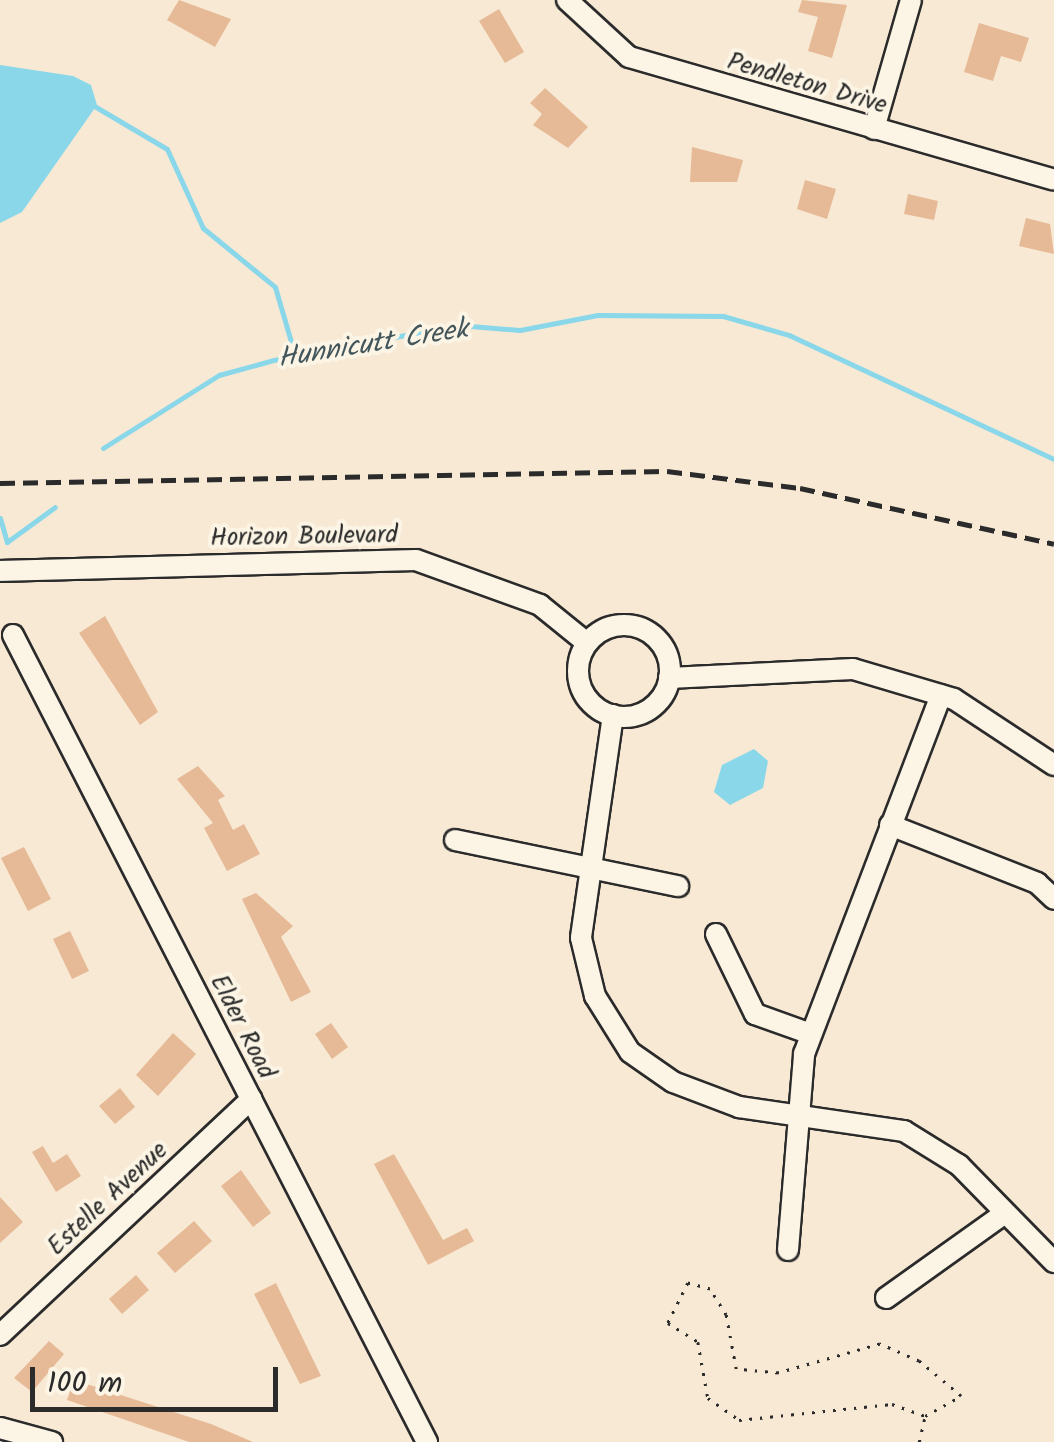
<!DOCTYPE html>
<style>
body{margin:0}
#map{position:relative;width:1054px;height:1442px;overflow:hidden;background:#f8e9d5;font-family:Kalam,sans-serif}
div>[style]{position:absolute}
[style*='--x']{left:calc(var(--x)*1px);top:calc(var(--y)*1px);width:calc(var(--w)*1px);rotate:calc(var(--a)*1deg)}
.water>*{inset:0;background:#8ad7ea}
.stream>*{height:5px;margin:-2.5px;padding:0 2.5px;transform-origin:2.5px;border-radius:2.5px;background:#8ad7ea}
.building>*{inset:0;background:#e6ba96}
.path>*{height:2.5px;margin-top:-1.25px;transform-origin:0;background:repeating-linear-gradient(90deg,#2b2b2b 0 2.5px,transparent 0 10.5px)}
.roads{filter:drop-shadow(2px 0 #2b2b2b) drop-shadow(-2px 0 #2b2b2b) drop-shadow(0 2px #2b2b2b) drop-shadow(0 -2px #2b2b2b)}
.minor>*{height:20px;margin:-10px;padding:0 10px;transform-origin:10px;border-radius:10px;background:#fcf5e5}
.minor>.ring{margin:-10px;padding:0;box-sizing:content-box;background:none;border:20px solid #fcf5e5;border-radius:50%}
.rail>*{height:5px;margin-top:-2.5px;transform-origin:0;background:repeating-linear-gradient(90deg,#2b2b2b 0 15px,transparent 0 23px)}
span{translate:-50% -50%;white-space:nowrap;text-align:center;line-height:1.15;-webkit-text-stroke:8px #fcf5e5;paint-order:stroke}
.street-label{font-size:25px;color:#2b2b2b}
.water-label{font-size:28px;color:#43565b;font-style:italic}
.scale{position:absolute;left:30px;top:1367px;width:248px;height:45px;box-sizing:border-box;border:5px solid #2b2b2b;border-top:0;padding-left:12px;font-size:30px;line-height:35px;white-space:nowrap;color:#2b2b2b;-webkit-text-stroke:8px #fcf5e5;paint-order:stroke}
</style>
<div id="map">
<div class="water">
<i style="clip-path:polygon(0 65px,73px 76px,91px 85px,97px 105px,22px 212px,0 223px)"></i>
<i style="clip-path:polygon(754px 749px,768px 761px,763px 788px,730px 805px,714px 792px,722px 765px)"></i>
</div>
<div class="stream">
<i style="--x:96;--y:107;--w:82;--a:30.6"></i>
<i style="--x:167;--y:149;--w:87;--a:65.5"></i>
<i style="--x:203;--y:228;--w:93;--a:39.3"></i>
<i style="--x:275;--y:287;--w:78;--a:73.7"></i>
<i style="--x:103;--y:448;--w:137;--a:-32.2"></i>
<i style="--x:219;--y:375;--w:57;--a:-15.3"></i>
<i style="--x:274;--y:360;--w:187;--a:-10.8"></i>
<i style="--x:458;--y:325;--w:62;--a:4.6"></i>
<i style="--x:520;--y:330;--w:79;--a:-10.9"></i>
<i style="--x:598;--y:315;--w:125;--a:0.5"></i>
<i style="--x:723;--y:316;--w:69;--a:16.1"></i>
<i style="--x:789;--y:335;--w:293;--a:25.1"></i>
<i style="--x:0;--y:518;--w:25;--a:74"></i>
<i style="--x:7;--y:542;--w:59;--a:-36.1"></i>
</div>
<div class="building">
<i style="clip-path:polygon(179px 0,231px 19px,215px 47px,167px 20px)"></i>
<i style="clip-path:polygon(802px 0,847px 5px,832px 58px,808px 51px,818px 17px,798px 12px)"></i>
<i style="clip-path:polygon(499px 9px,524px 52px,505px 63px,479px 21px)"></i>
<i style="clip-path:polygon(979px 23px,1029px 38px,1021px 62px,1001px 56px,993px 81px,964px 72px)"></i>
<i style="clip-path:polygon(545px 88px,588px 127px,568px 148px,533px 125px,542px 114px,530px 103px)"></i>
<i style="clip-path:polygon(692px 147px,743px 160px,737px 182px,690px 182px)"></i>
<i style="clip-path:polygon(805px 180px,836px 189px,827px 219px,797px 209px)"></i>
<i style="clip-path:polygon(908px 194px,938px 201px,934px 220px,904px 214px)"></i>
<i style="clip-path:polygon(1026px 218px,1050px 224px,1054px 254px,1019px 246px)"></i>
<i style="clip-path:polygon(105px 616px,158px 712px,140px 725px,79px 633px)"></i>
<i style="clip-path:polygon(198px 766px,225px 796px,218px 800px,233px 830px,244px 824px,260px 854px,227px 871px,204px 828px,213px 823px,177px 779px)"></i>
<i style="clip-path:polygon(24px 847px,51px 899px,28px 911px,1px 858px)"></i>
<i style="clip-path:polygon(256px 893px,293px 926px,281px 937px,311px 992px,291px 1002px,242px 899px)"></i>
<i style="clip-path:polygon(70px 931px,89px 971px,72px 979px,53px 939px)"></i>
<i style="clip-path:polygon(331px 1023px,348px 1047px,332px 1059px,315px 1034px)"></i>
<i style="clip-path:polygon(173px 1033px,196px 1054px,158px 1096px,136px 1075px)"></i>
<i style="clip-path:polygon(120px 1088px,135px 1107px,115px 1124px,99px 1106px)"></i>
<i style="clip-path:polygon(43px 1146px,53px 1163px,67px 1154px,81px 1176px,56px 1192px,32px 1152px)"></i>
<i style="clip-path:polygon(394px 1154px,443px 1240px,467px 1228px,474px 1241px,428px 1265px,374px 1164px)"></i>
<i style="clip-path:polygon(241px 1170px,271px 1213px,253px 1227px,221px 1186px)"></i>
<i style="clip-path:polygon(0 1197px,23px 1222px,0 1243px)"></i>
<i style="clip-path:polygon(194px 1221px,212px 1241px,175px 1273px,157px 1253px)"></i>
<i style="clip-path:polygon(136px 1275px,149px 1290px,122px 1314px,109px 1299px)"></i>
<i style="clip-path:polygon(276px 1283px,321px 1376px,300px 1384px,254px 1294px)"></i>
<i style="clip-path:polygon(49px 1341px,64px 1354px,32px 1392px,14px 1378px)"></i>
<i style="clip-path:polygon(74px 1380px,211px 1424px,253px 1442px,189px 1442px,114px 1416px,67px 1400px)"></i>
</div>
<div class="path">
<i style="--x:919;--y:1442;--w:27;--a:-77"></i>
<i style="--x:925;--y:1416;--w:41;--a:-29.1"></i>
<i style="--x:961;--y:1396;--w:55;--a:-140.2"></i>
<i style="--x:919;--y:1361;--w:43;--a:-156.4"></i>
<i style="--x:880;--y:1344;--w:106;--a:164.1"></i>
<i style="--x:778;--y:1373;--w:42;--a:-174.6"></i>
<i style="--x:736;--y:1369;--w:55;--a:-100.5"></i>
<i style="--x:726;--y:1315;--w:31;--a:-122"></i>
<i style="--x:710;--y:1289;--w:23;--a:-165"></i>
<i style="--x:688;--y:1283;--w:45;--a:116.6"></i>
<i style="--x:668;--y:1323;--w:36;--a:32"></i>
<i style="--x:698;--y:1342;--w:57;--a:79.9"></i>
<i style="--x:708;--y:1398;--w:38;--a:35"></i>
<i style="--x:739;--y:1420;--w:154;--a:-6"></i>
<i style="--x:892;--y:1404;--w:35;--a:20"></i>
</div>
<div class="roads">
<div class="minor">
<i style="--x:567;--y:0;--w:84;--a:42.6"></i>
<i style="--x:629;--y:57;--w:442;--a:16.1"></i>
<i style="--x:874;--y:129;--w:134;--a:-74"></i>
<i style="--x:0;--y:571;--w:416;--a:-1.5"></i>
<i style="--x:416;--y:560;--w:132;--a:19.9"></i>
<i style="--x:540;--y:605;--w:60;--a:39"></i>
<i class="ring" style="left:578px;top:625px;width:72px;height:72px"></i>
<i style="--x:13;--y:635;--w:907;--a:62.84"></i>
<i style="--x:669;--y:678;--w:184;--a:-2.8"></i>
<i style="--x:853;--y:669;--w:105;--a:16.5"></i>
<i style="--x:954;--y:699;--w:120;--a:33.4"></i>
<i style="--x:613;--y:715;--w:225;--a:98.2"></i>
<i style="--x:581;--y:938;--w:60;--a:76.4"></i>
<i style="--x:595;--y:996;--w:66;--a:58"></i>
<i style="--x:630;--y:1052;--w:52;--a:34.9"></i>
<i style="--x:673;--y:1082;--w:71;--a:20.7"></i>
<i style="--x:739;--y:1107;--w:167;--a:8.3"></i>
<i style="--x:904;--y:1131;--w:65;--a:31.7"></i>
<i style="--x:959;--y:1165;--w:136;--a:45.6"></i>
<i style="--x:890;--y:825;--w:158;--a:21.5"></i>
<i style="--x:1037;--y:883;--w:23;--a:43"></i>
<i style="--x:455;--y:840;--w:228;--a:11.7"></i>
<i style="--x:716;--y:934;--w:89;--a:64"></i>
<i style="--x:755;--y:1014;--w:59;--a:19.7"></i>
<i style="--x:788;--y:1250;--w:197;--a:-85.3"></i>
<i style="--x:804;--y:1054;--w:384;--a:-69.1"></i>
<i style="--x:886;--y:1298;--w:146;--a:-35.5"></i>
<i style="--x:0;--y:1335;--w:345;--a:-43.2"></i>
<i style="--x:0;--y:1428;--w:54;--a:15.1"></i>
</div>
</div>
<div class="rail">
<i style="--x:0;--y:483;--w:667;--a:-1.03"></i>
<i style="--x:667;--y:471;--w:134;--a:7.3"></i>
<i style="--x:800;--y:488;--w:260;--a:12.4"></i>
</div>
<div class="street-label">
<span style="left:807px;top:84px;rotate:16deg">Pendleton Drive</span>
<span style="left:304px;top:537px;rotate:-1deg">Horizon Boulevard</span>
<span style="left:242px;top:1027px;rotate:63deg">Elder Road</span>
<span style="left:108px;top:1199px;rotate:-43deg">Estelle Avenue</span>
</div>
<div class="water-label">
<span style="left:373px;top:345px;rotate:-9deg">Hunnicutt Creek</span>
</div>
<div class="scale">100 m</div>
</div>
